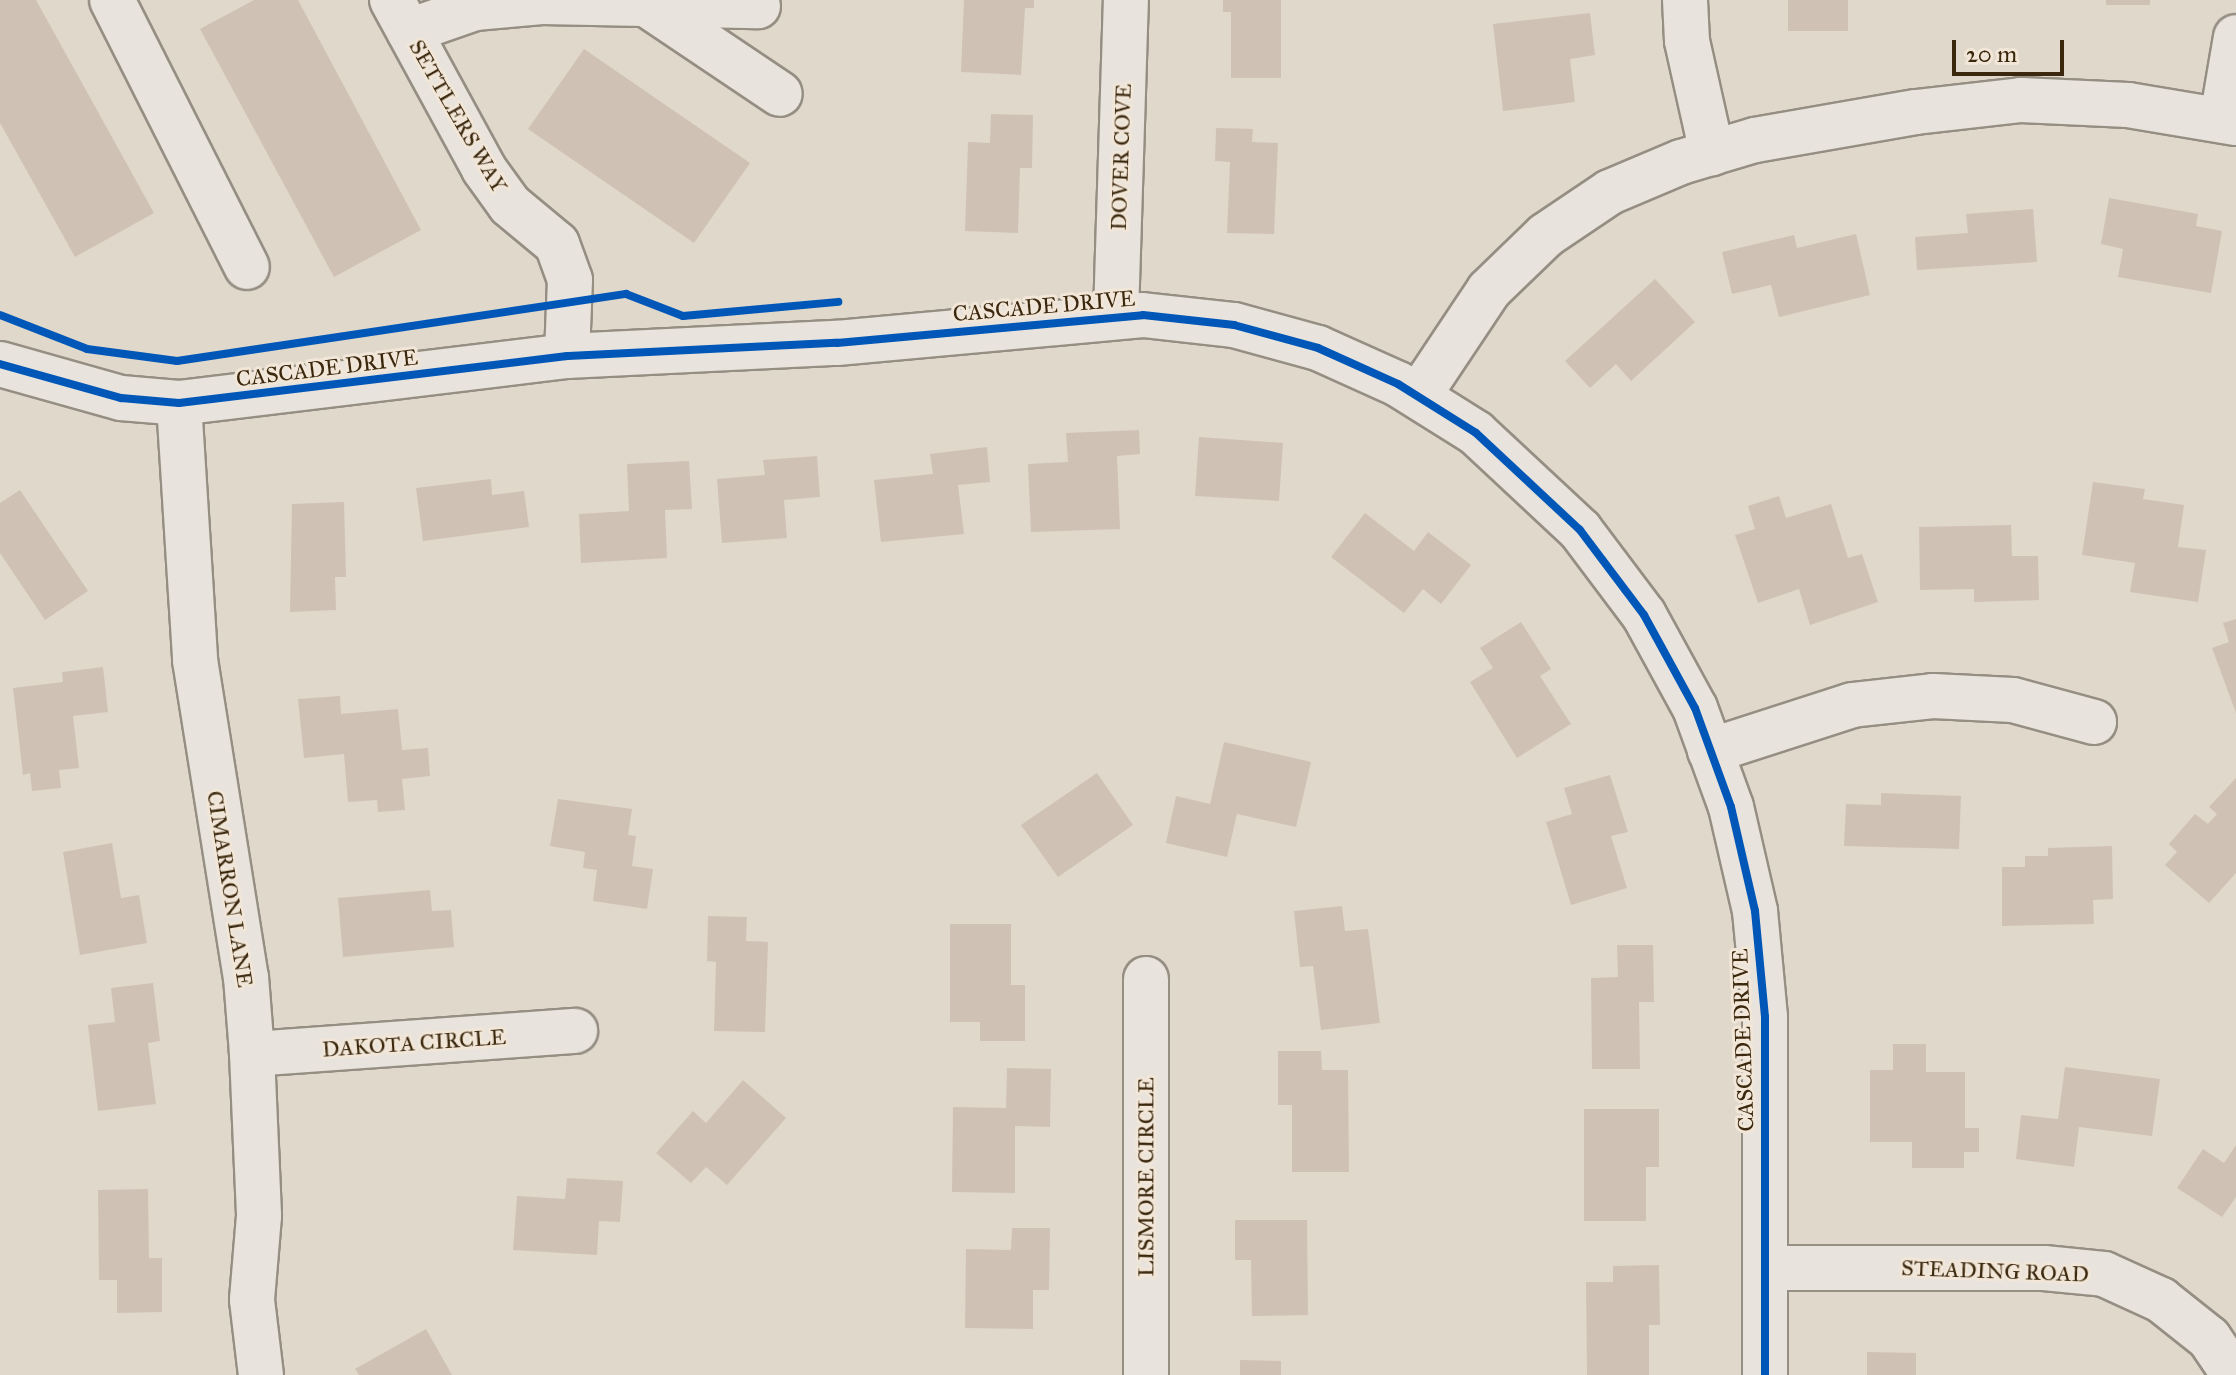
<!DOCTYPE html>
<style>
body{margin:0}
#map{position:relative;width:2236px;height:1375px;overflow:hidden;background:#e0d8cb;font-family:"IM FELL Great Primer",serif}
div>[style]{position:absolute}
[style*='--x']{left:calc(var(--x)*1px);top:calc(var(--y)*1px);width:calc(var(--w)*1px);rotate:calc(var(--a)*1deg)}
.building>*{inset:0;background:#d0c1b5}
.roads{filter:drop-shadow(2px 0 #958e83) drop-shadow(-2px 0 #958e83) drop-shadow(0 2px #958e83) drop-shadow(0 -2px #958e83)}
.minor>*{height:44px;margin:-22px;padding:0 22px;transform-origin:22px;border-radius:22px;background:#e8e3dc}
.cycleway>*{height:8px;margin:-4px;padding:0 4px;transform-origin:4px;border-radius:4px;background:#0057b8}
span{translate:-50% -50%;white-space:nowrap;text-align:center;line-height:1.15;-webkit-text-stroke:6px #f1e6d7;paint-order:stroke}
.street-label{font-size:22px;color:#3a270d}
.scale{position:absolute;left:1952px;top:40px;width:112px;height:36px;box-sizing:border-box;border:4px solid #3a270d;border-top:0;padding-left:10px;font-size:24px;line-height:28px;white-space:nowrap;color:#3a270d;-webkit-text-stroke:6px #f1e6d7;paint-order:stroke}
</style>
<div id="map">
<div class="building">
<i style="clip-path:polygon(0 0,36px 0,154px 213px,75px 257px,0 123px)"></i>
<i style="clip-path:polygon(254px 0,298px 0,421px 230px,334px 277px,200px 29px)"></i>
<i style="clip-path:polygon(964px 0,1034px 0,1034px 8px,1025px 8px,1021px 75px,961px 72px)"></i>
<i style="clip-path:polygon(1223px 0,1281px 0,1281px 78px,1231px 78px,1231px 12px,1223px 12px)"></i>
<i style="clip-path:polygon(1788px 0,1848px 0,1848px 31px,1788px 31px)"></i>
<i style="clip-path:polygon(2106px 0,2150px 0,2150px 5px,2106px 5px)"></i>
<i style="clip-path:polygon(1590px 13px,1595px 55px,1570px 59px,1575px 102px,1503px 111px,1493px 24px)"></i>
<i style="clip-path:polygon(584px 49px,750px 163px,694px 243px,528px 129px)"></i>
<i style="clip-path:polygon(991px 114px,1033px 115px,1032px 168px,1020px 168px,1018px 233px,965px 231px,968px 142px,990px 143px)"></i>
<i style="clip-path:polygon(1216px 128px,1253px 129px,1252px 142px,1278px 143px,1274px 234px,1227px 233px,1230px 162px,1215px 161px)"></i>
<i style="clip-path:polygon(2109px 198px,2198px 214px,2196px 226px,2222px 231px,2211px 293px,2118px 277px,2123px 249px,2101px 244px)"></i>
<i style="clip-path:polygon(2033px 209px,2037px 262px,1917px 270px,1915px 237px,1968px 233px,1966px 214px)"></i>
<i style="clip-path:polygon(1856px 234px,1870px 295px,1779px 317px,1771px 285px,1732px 294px,1722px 252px,1794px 235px,1797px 248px)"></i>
<i style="clip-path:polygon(1655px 279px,1695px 322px,1631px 381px,1616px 364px,1590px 388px,1565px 361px)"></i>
<i style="clip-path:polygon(1139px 430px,1140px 454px,1117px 456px,1120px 529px,1031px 532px,1028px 464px,1068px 462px,1066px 433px)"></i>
<i style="clip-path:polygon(1199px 437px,1283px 443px,1279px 501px,1195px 496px)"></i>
<i style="clip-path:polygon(987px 447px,990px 482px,958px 485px,964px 534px,881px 542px,874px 480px,933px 474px,930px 454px)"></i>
<i style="clip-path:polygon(817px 456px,820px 497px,784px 500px,787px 538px,722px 543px,717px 479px,765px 475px,763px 460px)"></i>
<i style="clip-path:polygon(689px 461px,692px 509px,665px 510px,667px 558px,581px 563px,579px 514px,629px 511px,627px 464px)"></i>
<i style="clip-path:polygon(491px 479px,492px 495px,524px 491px,529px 527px,423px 541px,416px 488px)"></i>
<i style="clip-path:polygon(2093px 482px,2145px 489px,2143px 499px,2184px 505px,2178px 547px,2206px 550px,2198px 602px,2130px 592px,2135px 563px,2082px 555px)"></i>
<i style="clip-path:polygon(20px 490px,88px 591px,45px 620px,0 553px,0 503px)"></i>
<i style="clip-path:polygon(1779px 496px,1786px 518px,1831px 504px,1848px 558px,1862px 554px,1878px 602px,1810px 625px,1799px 589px,1758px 603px,1735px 535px,1755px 529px,1748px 506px)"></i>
<i style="clip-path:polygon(344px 502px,346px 577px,335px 577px,336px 610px,290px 612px,292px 504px)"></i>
<i style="clip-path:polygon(1365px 513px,1414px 551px,1428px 532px,1471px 565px,1441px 604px,1423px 589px,1404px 613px,1331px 557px)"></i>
<i style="clip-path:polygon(2011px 525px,2012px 556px,2038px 556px,2039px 600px,1974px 602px,1974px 589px,1920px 590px,1919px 527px)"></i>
<i style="clip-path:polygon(2236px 619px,2236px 713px,2212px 648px,2229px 642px,2223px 623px)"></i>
<i style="clip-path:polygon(1521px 622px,1551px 669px,1540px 676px,1571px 724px,1517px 758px,1470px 682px,1493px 668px,1480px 648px)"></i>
<i style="clip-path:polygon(103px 667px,108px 712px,73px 716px,79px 768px,59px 770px,61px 788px,32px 791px,30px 773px,23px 775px,13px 688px,63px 682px,62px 672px)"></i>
<i style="clip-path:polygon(340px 696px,341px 714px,398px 709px,402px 750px,428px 748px,430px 776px,402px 779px,405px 810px,378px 812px,377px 800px,348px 802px,344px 754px,304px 758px,298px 699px)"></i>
<i style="clip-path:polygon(1224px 742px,1311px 762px,1296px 827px,1237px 814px,1227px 857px,1166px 843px,1176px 796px,1210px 804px)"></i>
<i style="clip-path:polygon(1097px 773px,1133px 825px,1058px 877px,1021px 825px)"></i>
<i style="clip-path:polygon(1610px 775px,1628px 832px,1611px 836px,1627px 888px,1571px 905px,1546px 822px,1572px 814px,1564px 788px)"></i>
<i style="clip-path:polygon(2236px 778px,2236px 873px,2209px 903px,2165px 865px,2177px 852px,2169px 844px,2195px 814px,2208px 824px,2217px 814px,2209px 807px)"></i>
<i style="clip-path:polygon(1881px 793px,1961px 796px,1959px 849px,1844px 846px,1846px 804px,1881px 805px)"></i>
<i style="clip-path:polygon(558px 799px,632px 809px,628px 835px,636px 836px,632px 866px,653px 869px,647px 909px,593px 901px,597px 870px,583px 868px,585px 852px,550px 846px)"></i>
<i style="clip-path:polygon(112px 843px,121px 898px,139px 895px,147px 943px,80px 955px,63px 852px)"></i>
<i style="clip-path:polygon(2112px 846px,2113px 899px,2093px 900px,2094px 924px,2002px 926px,2002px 867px,2025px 867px,2025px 856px,2048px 856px,2048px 848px)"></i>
<i style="clip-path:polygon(430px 890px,432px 911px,451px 910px,454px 947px,343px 957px,338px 898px)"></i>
<i style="clip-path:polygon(1342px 906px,1345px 931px,1368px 929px,1380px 1023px,1321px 1030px,1313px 966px,1300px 967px,1294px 911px)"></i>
<i style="clip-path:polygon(708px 916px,747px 917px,746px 941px,768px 942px,765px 1032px,714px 1031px,716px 962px,707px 961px)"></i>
<i style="clip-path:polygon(950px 924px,1011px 924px,1011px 985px,1025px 985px,1025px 1041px,980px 1041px,980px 1022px,950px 1022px)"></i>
<i style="clip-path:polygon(1617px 945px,1653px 945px,1654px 1002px,1639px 1002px,1640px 1069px,1592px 1069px,1591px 978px,1618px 977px)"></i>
<i style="clip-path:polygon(153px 983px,160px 1041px,148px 1043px,156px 1104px,98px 1111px,88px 1025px,115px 1022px,111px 988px)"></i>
<i style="clip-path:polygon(1893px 1044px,1926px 1044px,1926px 1072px,1965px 1072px,1965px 1128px,1979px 1128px,1979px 1152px,1964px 1152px,1964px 1168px,1912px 1168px,1912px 1142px,1870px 1142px,1870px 1070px,1893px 1070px)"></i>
<i style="clip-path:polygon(1278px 1051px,1321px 1051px,1322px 1070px,1348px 1070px,1349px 1172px,1292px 1172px,1292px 1105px,1278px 1105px)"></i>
<i style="clip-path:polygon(2065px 1067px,2160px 1079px,2152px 1136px,2079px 1127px,2074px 1167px,2016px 1159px,2021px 1115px,2058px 1119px)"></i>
<i style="clip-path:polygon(1007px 1068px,1051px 1069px,1050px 1127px,1015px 1126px,1015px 1193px,952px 1192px,953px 1107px,1006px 1108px)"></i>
<i style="clip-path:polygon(743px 1080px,786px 1118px,727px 1185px,706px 1167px,691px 1183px,656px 1153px,693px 1111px,706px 1123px)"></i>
<i style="clip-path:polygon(1584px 1109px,1659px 1109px,1659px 1167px,1646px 1167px,1646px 1221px,1584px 1221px)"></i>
<i style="clip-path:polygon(2236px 1145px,2236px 1197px,2222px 1217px,2177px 1188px,2203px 1149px,2224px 1163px)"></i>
<i style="clip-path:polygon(567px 1178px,623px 1181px,620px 1222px,599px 1221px,597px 1255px,513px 1250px,517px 1196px,565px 1199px)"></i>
<i style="clip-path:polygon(148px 1189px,149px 1258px,162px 1258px,162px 1312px,117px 1313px,117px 1280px,99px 1280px,98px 1190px)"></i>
<i style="clip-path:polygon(1235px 1220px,1307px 1220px,1308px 1315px,1252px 1316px,1251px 1260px,1235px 1260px)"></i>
<i style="clip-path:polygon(1012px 1228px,1050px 1228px,1049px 1290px,1033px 1290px,1033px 1329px,965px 1328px,966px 1249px,1011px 1250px)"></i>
<i style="clip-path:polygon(1659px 1265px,1660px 1325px,1649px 1325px,1649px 1375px,1587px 1375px,1586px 1282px,1613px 1282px,1613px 1266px)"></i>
<i style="clip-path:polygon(426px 1329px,452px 1375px,359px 1375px,355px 1369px)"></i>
<i style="clip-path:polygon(1867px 1352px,1916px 1353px,1916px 1375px,1867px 1375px)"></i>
<i style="clip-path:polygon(1240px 1360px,1281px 1361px,1281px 1375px,1240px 1375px)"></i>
</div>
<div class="roads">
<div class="minor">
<i style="--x:112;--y:0;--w:299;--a:63.2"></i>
<i style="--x:392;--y:0;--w:192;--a:61.4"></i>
<i style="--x:484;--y:169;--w:44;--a:54.2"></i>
<i style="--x:510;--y:205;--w:61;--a:39.7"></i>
<i style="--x:557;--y:244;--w:38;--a:70"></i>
<i style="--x:570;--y:280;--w:76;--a:92.3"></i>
<i style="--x:1685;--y:0;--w:41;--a:87.2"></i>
<i style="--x:1687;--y:41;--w:115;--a:77.4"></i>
<i style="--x:646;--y:4;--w:161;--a:33.9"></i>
<i style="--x:409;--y:31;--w:70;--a:-19.2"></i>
<i style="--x:475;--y:8;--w:67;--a:-5.1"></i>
<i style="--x:542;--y:2;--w:216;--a:1.1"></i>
<i style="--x:2222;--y:119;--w:83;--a:-80.3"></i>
<i style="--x:1116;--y:315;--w:315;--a:-88.2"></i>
<i style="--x:0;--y:364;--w:126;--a:15.7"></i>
<i style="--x:121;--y:398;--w:58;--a:4.9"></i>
<i style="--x:179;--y:403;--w:391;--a:-6.9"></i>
<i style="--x:567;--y:356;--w:270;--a:-2.8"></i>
<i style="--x:837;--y:343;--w:307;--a:-5.2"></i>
<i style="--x:1143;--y:315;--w:92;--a:6.3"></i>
<i style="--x:1234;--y:325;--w:87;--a:15.3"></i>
<i style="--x:1318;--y:348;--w:88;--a:24.2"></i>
<i style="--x:1398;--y:384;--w:92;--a:32.1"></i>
<i style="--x:1476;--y:433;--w:142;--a:43"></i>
<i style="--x:1580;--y:530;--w:106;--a:53"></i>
<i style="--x:1644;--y:615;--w:106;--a:61.3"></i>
<i style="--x:1695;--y:708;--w:105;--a:70"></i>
<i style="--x:1731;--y:807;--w:107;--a:77"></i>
<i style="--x:1755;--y:911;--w:106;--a:84.6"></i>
<i style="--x:1765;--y:1017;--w:358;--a:90"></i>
<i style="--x:1419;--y:395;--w:126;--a:-56.3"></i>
<i style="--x:1489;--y:290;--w:79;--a:-44"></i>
<i style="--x:1546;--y:235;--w:77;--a:-33.9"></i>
<i style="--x:1610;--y:192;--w:77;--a:-22.9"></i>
<i style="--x:1681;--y:162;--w:77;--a:-16.6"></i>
<i style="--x:1755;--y:140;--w:163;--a:-9.9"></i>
<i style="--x:1916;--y:112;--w:106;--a:-6.5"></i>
<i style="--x:2021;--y:100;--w:107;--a:2.7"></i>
<i style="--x:2128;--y:105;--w:109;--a:9.5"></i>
<i style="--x:179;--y:403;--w:257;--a:86.4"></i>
<i style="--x:195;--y:660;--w:321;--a:80.9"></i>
<i style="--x:246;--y:977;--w:77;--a:85.5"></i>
<i style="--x:252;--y:1054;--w:162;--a:87.5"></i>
<i style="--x:259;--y:1216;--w:84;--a:94.8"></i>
<i style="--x:252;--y:1300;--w:76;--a:83.2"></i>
<i style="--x:1710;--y:751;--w:149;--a:-17.9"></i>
<i style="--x:1852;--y:705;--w:81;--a:-6.3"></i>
<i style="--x:1933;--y:696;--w:80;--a:2.9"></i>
<i style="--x:2013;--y:700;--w:84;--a:15.2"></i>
<i style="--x:1146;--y:979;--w:396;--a:90"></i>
<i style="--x:252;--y:1054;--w:324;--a:-4.1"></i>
<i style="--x:1765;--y:1268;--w:279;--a:0"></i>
<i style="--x:2044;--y:1268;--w:60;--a:5.7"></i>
<i style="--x:2104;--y:1274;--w:63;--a:24.5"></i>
<i style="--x:2161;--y:1300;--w:61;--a:38.4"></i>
<i style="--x:2209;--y:1338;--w:45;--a:56"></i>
</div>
</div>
<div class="cycleway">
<i style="--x:0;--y:315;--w:93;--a:21.3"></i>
<i style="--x:87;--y:349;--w:91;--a:7.6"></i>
<i style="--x:177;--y:361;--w:454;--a:-8.5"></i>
<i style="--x:626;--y:294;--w:61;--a:21.1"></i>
<i style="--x:683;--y:316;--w:156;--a:-5.2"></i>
<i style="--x:0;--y:364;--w:126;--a:15.7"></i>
<i style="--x:121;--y:398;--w:58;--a:4.9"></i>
<i style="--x:179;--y:403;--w:391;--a:-6.9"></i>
<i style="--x:567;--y:356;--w:270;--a:-2.8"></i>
<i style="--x:837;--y:343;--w:307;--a:-5.2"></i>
<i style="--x:1143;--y:315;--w:92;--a:6.3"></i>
<i style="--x:1234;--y:325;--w:87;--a:15.3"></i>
<i style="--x:1318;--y:348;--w:88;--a:24.2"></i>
<i style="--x:1398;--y:384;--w:92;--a:32.1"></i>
<i style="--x:1476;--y:433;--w:142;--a:43"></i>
<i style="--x:1580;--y:530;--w:106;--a:53"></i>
<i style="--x:1644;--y:615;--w:106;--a:61.3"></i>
<i style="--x:1695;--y:708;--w:105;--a:70"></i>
<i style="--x:1731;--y:807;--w:107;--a:77"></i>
<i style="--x:1755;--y:911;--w:106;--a:84.6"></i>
<i style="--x:1765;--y:1017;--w:358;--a:90"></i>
</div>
<div class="street-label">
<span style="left:458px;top:116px;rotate:60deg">SETTLERS WAY</span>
<span style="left:1121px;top:157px;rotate:-88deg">DOVER COVE</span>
<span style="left:1044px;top:306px;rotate:-5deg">CASCADE DRIVE</span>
<span style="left:327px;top:368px;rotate:-7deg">CASCADE DRIVE</span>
<span style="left:230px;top:889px;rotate:81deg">CIMARRON LANE</span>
<span style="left:1743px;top:1040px;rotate:-92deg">CASCADE DRIVE</span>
<span style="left:414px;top:1043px;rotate:-4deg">DAKOTA CIRCLE</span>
<span style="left:1146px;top:1177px;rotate:-90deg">LISMORE CIRCLE</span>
<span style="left:1995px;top:1271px;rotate:2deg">STEADING ROAD</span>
</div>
<div class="scale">20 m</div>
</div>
